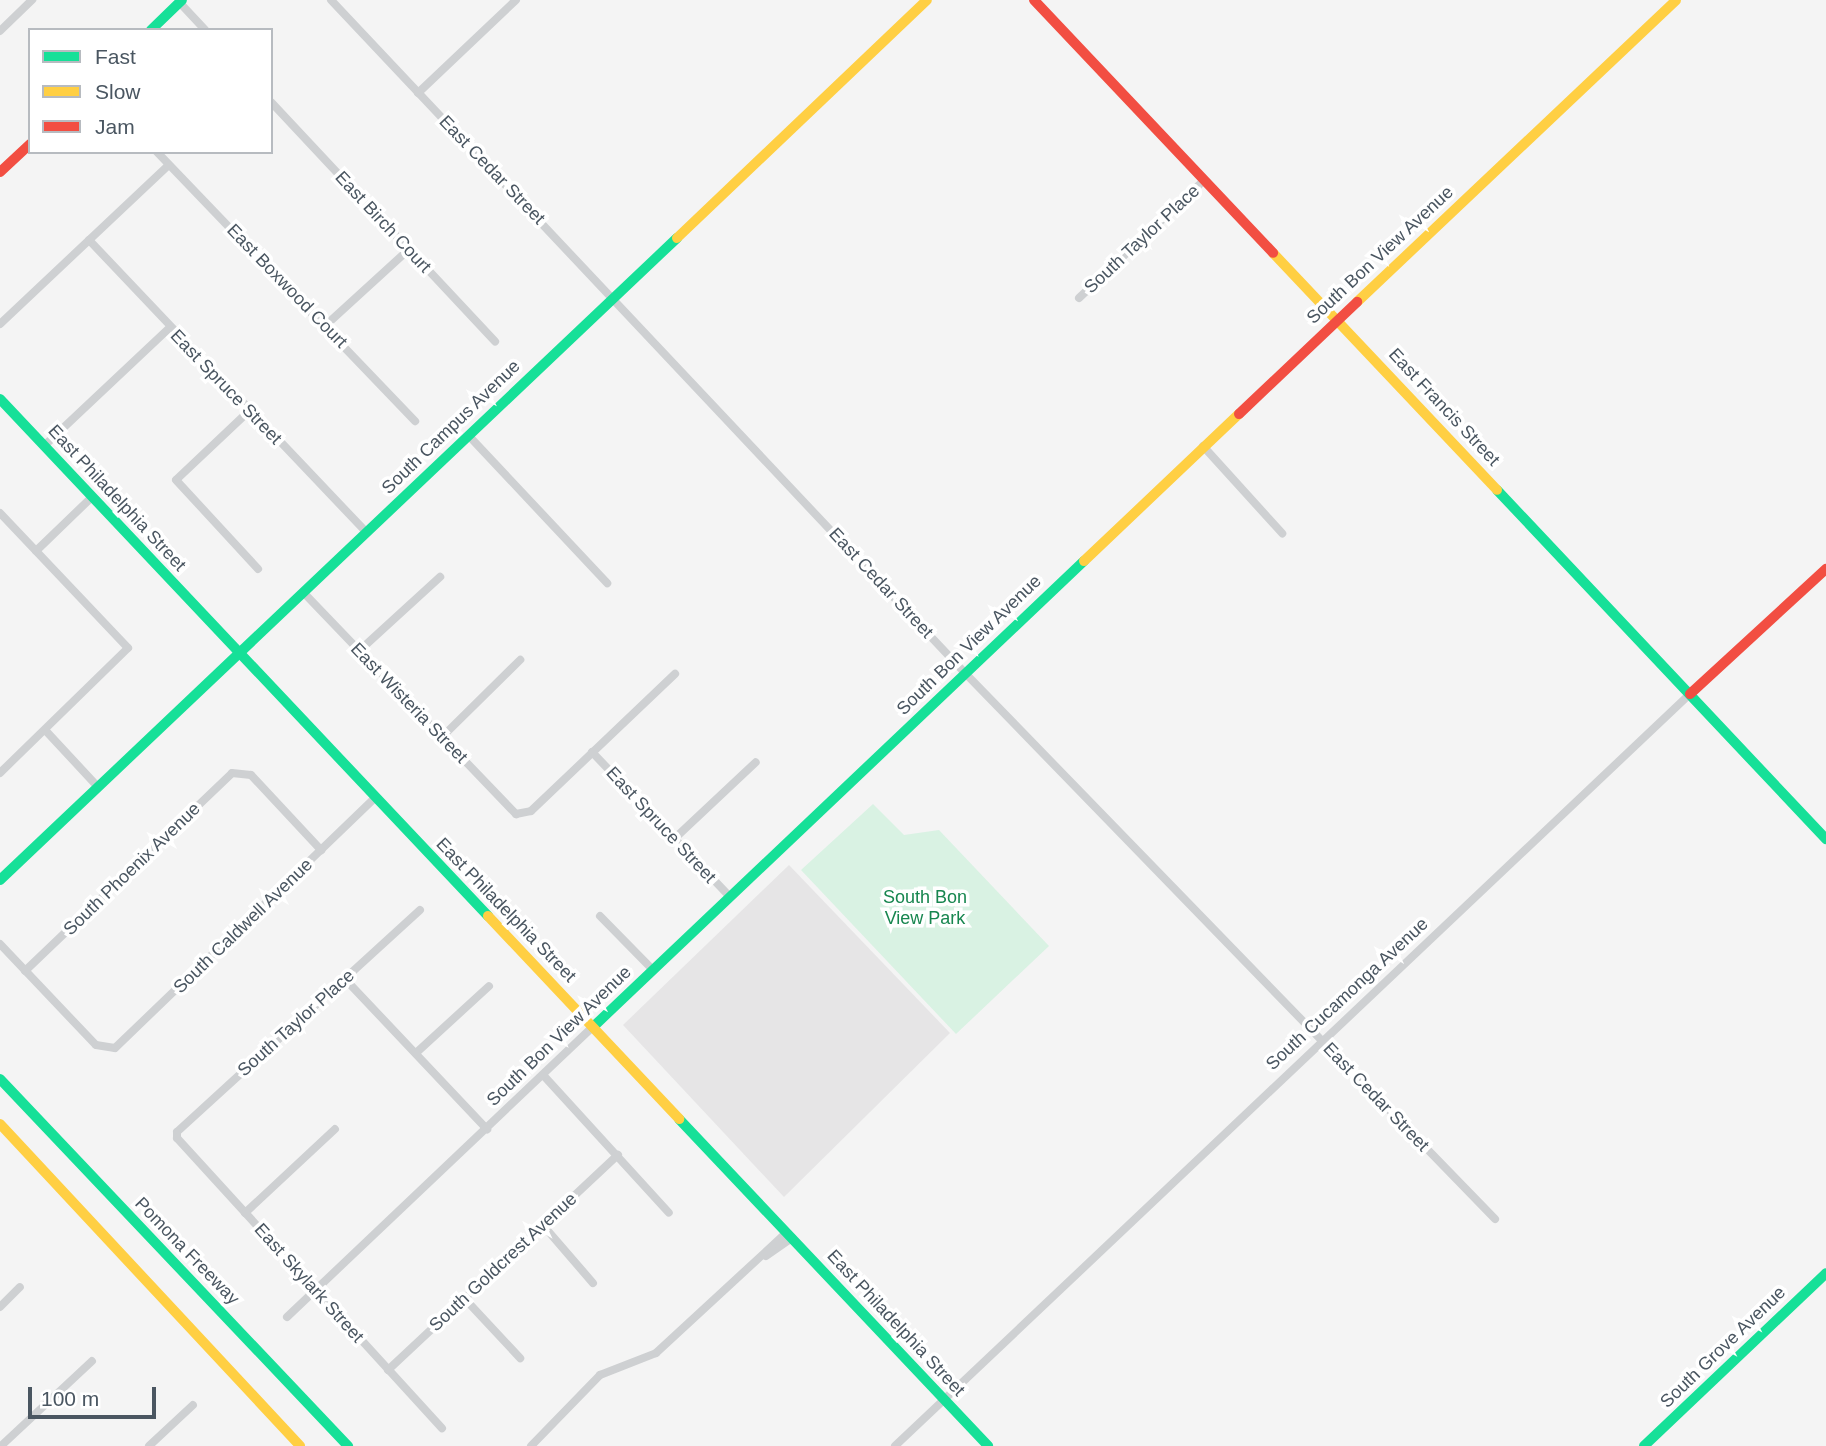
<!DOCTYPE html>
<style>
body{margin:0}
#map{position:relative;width:1826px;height:1446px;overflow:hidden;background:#f4f4f4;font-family:Helvetica,sans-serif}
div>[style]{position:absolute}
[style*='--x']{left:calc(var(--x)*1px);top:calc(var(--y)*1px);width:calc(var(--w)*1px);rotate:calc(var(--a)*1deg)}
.education>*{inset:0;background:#e6e5e6}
.green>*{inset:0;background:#d9f2e3}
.street>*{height:8px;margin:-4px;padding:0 4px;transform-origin:4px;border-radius:4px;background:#ced0d2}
.fast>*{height:10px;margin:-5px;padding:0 5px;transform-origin:5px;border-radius:5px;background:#16e098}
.slow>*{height:10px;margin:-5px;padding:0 5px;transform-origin:5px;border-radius:5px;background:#ffcf43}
.jam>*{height:10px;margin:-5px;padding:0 5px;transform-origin:5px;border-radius:5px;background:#f24e42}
span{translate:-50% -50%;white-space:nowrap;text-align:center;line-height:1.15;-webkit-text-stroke:7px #fff;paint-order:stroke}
.street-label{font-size:18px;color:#4a5661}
.park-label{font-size:18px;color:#17864f}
.legend{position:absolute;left:28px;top:28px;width:245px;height:126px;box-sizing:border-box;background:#fff;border:2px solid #b7bbc0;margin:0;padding:9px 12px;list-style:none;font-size:21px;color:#4a5661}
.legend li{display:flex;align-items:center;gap:14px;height:35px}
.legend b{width:35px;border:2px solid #b7bbc0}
.scale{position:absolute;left:28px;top:1387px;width:128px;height:32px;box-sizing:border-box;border:4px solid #4a5661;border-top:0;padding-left:9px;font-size:21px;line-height:24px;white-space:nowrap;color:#4a5661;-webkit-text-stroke:5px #fff;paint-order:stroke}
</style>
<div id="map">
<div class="education">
<i style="clip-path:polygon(789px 865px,950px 1033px,784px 1197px,623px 1025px)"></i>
</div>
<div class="green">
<i style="clip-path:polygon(873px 804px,904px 835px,939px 830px,1049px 946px,956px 1034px,801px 870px)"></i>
</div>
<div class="street">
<i style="--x:331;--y:0;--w:925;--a:46.71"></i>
<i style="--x:965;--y:673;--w:761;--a:45.85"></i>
<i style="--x:180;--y:3;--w:37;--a:47"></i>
<i style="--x:0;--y:31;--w:45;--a:-44.1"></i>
<i style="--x:418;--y:93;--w:135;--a:-43.5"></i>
<i style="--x:271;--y:102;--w:328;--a:46.9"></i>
<i style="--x:157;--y:152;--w:373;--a:46.2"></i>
<i style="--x:89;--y:240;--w:402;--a:46.5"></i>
<i style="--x:1079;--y:298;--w:172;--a:-43.3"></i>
<i style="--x:0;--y:324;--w:232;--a:-43.3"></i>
<i style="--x:326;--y:325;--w:111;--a:-42.4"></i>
<i style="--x:249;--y:411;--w:100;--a:136.6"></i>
<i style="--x:176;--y:480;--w:121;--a:47.3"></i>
<i style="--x:469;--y:436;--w:202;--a:46.8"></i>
<i style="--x:44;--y:446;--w:172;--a:-43.3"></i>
<i style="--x:1203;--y:446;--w:118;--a:47.8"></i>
<i style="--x:0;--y:513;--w:186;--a:46.5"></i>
<i style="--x:128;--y:648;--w:179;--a:135.7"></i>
<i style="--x:36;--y:551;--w:78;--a:-44"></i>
<i style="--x:303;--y:592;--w:308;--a:46.2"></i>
<i style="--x:516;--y:814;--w:15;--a:-11"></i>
<i style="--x:531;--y:811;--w:199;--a:-43.6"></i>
<i style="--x:359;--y:651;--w:110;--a:-42.4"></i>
<i style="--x:46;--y:731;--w:76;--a:47.1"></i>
<i style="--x:442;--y:737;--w:110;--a:-44.6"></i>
<i style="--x:592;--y:752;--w:200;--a:46.4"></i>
<i style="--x:674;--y:839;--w:112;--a:-43.2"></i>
<i style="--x:420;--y:910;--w:329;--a:137.6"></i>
<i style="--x:177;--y:1132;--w:6;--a:90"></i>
<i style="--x:177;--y:1138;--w:393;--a:47.6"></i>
<i style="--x:600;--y:916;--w:76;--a:45.5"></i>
<i style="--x:0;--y:944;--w:139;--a:46.5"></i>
<i style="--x:96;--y:1045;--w:19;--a:9"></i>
<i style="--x:115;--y:1048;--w:361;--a:-43.9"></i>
<i style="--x:25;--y:971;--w:286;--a:-43.7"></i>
<i style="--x:232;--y:773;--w:19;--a:6"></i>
<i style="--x:251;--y:775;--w:103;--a:47"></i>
<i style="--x:345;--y:979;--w:207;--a:46.6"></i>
<i style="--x:416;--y:1053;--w:99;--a:-42.5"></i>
<i style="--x:544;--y:1076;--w:185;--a:47.6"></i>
<i style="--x:245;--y:1213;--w:123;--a:-43"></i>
<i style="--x:542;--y:1224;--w:78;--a:49.2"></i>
<i style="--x:766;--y:1256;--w:32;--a:-35"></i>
<i style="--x:465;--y:1299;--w:81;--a:47"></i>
<i style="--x:0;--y:1307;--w:28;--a:-45"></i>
<i style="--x:287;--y:1317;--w:422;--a:-43.5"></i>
<i style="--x:388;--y:1370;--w:315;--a:-43.1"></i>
<i style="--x:2;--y:1445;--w:123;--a:-43"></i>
<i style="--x:149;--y:1446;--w:60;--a:-43"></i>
<i style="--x:531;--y:1446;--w:99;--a:-45.8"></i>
<i style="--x:600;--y:1375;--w:60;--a:-21.4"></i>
<i style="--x:656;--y:1353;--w:178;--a:-42.7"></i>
<i style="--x:895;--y:1446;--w:1094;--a:-43.41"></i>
</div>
<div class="fast">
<i style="--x:151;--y:30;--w:43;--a:-44.1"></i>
<i style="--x:0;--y:399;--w:711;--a:46.65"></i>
<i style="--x:1497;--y:490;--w:480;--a:46.7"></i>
<i style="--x:0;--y:880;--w:933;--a:-43.48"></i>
<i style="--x:593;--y:1027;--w:677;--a:-43.5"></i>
<i style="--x:0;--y:1079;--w:506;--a:46.52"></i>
<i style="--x:679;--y:1119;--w:450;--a:46.6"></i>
<i style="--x:1644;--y:1446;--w:251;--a:-43.5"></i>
</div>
<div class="slow">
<i style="--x:677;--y:238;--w:345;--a:-43.6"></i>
<i style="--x:1273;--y:253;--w:326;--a:46.6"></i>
<i style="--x:1357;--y:302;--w:439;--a:-43.4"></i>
<i style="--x:1084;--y:561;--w:214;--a:-43.5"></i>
<i style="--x:488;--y:916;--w:279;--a:46.7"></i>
<i style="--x:0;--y:1124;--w:440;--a:47"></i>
</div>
<div class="jam">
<i style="--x:1034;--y:0;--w:348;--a:46.6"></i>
<i style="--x:0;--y:172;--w:41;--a:-43"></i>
<i style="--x:1239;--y:414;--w:163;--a:-43.5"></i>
<i style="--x:1690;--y:694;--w:185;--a:-42.6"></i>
</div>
<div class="street-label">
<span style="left:492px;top:170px;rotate:46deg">East Cedar Street</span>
<span style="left:383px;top:222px;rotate:47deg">East Birch Court</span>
<span style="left:1142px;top:239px;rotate:-43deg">South Taylor Place</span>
<span style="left:1380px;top:255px;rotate:-43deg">South Bon View Avenue</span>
<span style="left:287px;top:286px;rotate:46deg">East Boxwood Court</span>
<span style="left:226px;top:387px;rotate:46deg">East Spruce Street</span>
<span style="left:1444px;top:407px;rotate:47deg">East Francis Street</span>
<span style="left:451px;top:427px;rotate:-44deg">South Campus Avenue</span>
<span style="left:117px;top:498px;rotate:47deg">East Philadelphia Street</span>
<span style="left:881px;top:583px;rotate:47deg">East Cedar Street</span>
<span style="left:969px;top:645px;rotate:-44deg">South Bon View Avenue</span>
<span style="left:409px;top:703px;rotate:46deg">East Wisteria Street</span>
<span style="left:661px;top:825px;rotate:47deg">East Spruce Street</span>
<span style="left:132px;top:869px;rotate:-44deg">South Phoenix Avenue</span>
<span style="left:506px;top:910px;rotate:46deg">East Philadelphia Street</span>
<span style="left:243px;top:926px;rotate:-44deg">South Caldwell Avenue</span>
<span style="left:1347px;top:994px;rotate:-43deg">South Cucamonga Avenue</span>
<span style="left:296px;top:1023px;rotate:-42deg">South Taylor Place</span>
<span style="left:559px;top:1036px;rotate:-44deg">South Bon View Avenue</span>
<span style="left:1376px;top:1097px;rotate:46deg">East Cedar Street</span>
<span style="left:187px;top:1251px;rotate:46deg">Pomona Freeway</span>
<span style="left:503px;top:1262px;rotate:-43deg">South Goldcrest Avenue</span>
<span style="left:309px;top:1283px;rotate:48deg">East Skylark Street</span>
<span style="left:896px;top:1323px;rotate:47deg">East Philadelphia Street</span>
<span style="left:1723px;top:1347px;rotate:-44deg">South Grove Avenue</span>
</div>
<div class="park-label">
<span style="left:925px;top:908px">South Bon<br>View Park</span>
</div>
<ul class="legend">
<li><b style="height:9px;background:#16e098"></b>Fast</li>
<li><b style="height:9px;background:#ffcf43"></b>Slow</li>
<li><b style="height:9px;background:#f24e42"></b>Jam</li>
</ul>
<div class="scale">100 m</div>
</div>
